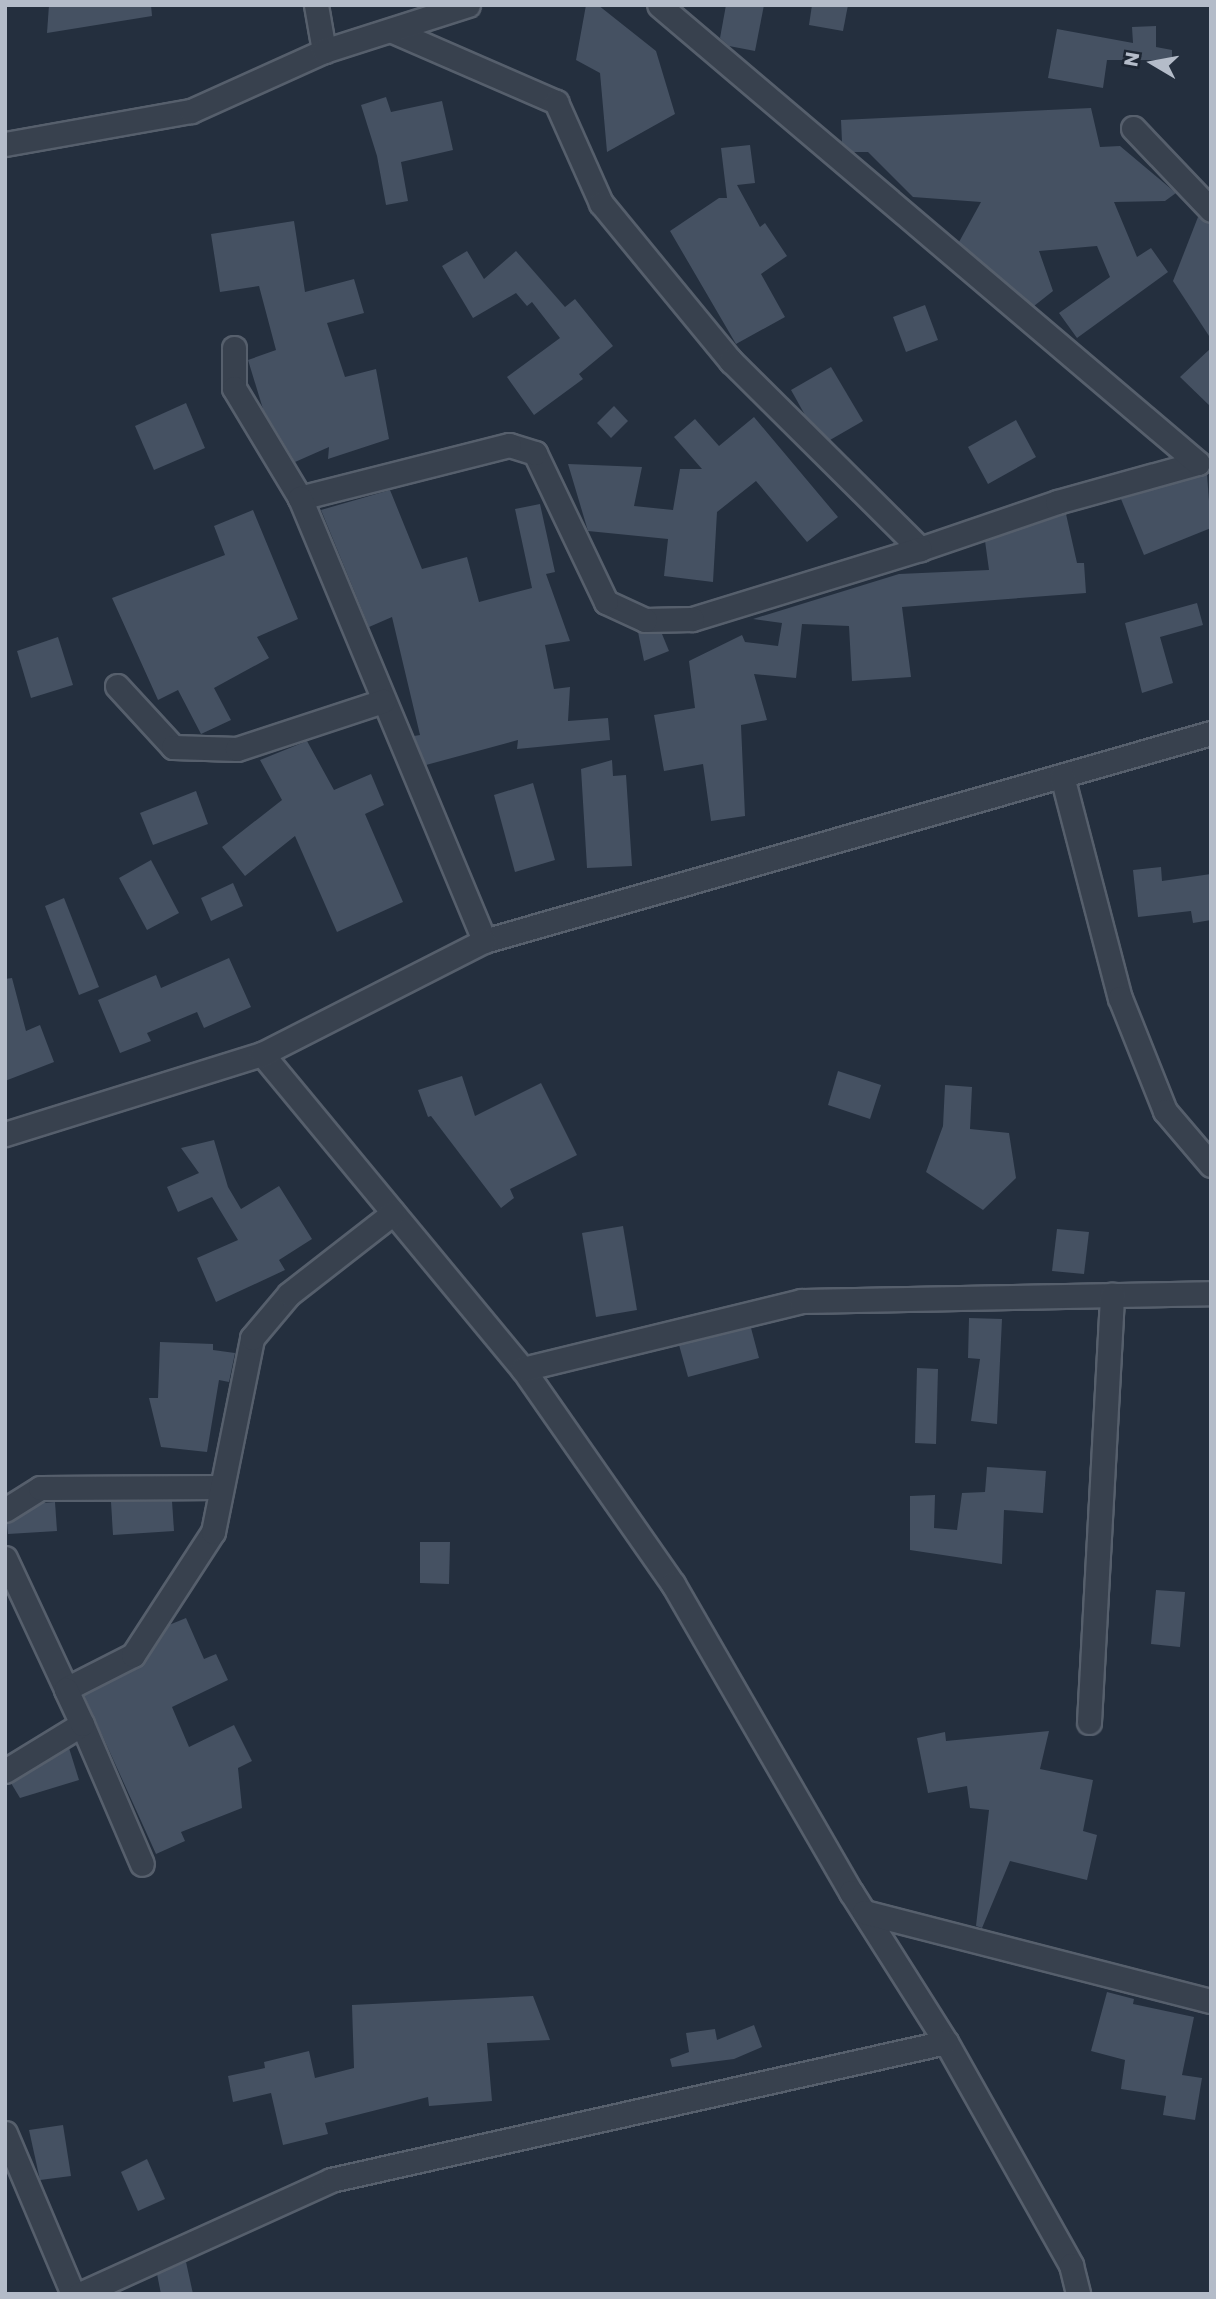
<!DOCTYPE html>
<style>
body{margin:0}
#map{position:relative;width:1216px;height:2299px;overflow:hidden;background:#242f3e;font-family:Poppins,sans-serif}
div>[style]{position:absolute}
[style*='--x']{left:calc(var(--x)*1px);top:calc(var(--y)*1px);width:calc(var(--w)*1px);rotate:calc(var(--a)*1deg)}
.building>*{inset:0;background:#455162}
.roads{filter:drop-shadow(2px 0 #565f6c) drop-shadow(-2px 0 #565f6c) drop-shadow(0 2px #565f6c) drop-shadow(0 -2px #565f6c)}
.street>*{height:23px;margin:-11.5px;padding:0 11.5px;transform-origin:11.5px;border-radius:11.5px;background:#38414e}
span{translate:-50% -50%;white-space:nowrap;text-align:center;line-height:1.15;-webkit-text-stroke:7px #1d2633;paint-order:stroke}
.frame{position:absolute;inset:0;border:7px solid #b4bcc9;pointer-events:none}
.north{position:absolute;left:1118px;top:28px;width:70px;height:70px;-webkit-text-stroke:5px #1d2633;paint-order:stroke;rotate:280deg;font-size:19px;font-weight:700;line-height:28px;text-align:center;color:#b4bcc9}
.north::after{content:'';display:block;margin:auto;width:24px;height:32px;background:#b4bcc9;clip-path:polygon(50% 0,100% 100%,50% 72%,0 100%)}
</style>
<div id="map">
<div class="building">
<i style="clip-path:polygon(49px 5px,151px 5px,152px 16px,47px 33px)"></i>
<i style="clip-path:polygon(586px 5px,598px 5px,656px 51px,675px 114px,607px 152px,600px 73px,576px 60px)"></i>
<i style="clip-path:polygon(726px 5px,764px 5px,755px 51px,729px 46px,720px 38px)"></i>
<i style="clip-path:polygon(812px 5px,848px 5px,843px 31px,809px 25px)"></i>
<i style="clip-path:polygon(1156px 26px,1156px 47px,1172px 50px,1172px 60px,1107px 60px,1103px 88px,1048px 78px,1057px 29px,1133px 43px,1132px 27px)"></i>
<i style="clip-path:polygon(386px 97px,391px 112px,442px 101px,453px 150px,401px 162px,408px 201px,386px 205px,377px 156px,361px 105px)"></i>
<i style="clip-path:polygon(1091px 108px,1100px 147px,1120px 146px,1176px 193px,1165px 201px,1114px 202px,1137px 257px,1151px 248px,1168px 272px,1077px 338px,1059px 313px,1110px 277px,1097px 246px,1039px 251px,1053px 291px,1034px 306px,959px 242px,981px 202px,913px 197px,868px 152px,853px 152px,842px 142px,841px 120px)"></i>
<i style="clip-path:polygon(750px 145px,755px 183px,737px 185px,760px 227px,765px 223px,787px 256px,761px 274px,785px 317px,736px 344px,670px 231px,719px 198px,727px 198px,721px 148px)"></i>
<i style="clip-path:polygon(1198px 217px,1211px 224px,1211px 339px,1173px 281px)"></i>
<i style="clip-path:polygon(294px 221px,305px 292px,354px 279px,364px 313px,327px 323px,345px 377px,376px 369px,389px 439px,328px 459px,329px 447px,295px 462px,263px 409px,248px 360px,276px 350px,259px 286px,220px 292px,211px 234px)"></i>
<i style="clip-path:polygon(467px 251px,484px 279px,516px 251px,565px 307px,575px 299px,613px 346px,579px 374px,583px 379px,534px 415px,507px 377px,560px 338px,532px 302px,527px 306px,516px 293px,473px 318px,442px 266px)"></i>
<i style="clip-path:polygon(925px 305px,938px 340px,906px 352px,893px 317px)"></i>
<i style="clip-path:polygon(1211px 348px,1211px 407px,1180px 377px)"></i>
<i style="clip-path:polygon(831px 367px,863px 421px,830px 440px,805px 415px,791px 390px)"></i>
<i style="clip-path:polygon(186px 403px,205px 448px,154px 470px,135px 426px)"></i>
<i style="clip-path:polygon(614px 406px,628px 421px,611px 438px,597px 423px)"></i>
<i style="clip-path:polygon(754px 417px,838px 517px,807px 542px,756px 481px,717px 512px,713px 582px,664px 576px,668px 539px,588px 531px,568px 464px,642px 467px,634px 506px,673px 510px,680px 469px,702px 469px,674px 437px,695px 419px,719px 446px)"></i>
<i style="clip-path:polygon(1016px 420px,1036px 457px,988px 484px,968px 447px)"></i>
<i style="clip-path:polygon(1207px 474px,1211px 528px,1144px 555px,1121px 499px)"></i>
<i style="clip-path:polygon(390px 490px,422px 569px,467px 557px,479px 602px,532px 588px,515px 509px,540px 504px,555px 572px,546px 574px,570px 641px,545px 645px,554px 689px,570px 687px,568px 721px,608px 718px,610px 740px,517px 749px,518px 740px,426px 765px,414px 736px,420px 735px,392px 617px,369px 627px,321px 510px)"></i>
<i style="clip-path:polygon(253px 510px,298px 619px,257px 637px,269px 658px,214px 688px,231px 720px,201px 734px,178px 690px,158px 700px,112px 598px,225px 555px,214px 526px)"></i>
<i style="clip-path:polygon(1066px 514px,1077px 563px,1084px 563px,1086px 593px,902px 607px,911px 677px,852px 681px,849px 626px,802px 624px,796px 678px,754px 674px,767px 720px,741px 725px,745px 816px,711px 821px,703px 764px,664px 771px,654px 715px,695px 708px,689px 661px,742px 635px,745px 642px,778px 646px,782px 623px,753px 619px,899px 574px,989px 570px,985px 541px)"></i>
<i style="clip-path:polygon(1197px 603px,1203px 625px,1160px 637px,1173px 683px,1142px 693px,1125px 623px)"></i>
<i style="clip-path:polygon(638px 632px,662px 634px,669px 651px,644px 661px)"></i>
<i style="clip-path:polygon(58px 637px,73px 685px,31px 698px,17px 651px)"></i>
<i style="clip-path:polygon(307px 741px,334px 790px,371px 774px,384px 805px,365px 814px,403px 902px,337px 932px,295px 836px,245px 876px,222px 847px,282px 800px,260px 760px)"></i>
<i style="clip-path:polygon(612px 760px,613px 776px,626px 775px,632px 866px,587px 868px,581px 769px)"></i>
<i style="clip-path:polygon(533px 783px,555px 860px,515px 872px,494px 795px)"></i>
<i style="clip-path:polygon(196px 791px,208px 824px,153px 845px,140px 813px)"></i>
<i style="clip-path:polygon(151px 860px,179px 913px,147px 930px,119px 878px)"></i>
<i style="clip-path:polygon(1161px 867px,1162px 881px,1211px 874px,1211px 920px,1193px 923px,1191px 911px,1138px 917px,1133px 870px)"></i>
<i style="clip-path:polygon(233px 883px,243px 906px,211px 921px,201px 898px)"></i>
<i style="clip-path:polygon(64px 898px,99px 987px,79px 995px,45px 906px)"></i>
<i style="clip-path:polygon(229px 958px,251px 1007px,204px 1028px,197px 1012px,147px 1033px,151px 1041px,120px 1053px,98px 1000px,156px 975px,161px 988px)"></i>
<i style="clip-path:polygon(12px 978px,26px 1031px,40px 1025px,54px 1062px,5px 1081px,5px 979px)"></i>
<i style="clip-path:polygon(838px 1071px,881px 1085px,870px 1119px,828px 1105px)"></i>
<i style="clip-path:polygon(462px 1076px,475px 1116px,541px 1083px,577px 1155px,510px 1189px,514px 1198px,501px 1208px,431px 1116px,428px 1117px,418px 1090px)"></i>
<i style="clip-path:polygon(945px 1085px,972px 1087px,970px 1129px,1009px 1133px,1016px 1178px,983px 1210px,926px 1172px,943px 1126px)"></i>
<i style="clip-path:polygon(214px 1140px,228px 1187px,241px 1209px,279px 1186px,312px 1239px,279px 1260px,285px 1270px,216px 1302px,197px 1258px,238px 1240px,212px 1197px,178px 1212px,167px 1187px,199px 1173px,181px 1148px)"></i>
<i style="clip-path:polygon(623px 1226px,637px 1310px,596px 1317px,582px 1233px)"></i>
<i style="clip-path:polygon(1057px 1229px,1089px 1232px,1084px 1274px,1052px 1271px)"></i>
<i style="clip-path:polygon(969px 1318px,1002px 1319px,997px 1424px,971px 1421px,980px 1359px,968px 1358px)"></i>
<i style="clip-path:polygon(751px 1328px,759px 1358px,688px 1377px,679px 1345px)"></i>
<i style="clip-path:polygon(160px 1342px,213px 1344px,213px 1350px,235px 1353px,229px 1382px,219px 1380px,207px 1452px,161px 1447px,149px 1398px,158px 1398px)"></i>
<i style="clip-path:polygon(917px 1368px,938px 1369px,936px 1444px,915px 1443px)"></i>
<i style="clip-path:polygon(987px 1467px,1046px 1471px,1043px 1513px,1004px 1510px,1002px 1564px,910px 1550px,910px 1496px,935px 1495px,934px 1528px,957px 1530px,962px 1493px,985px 1492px)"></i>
<i style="clip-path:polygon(172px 1501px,174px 1531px,113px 1535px,111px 1502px)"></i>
<i style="clip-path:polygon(55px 1502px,57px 1531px,8px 1534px,7px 1524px,43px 1503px)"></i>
<i style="clip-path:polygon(420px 1542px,450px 1542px,449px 1584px,420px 1583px)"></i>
<i style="clip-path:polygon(1156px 1590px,1185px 1592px,1180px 1647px,1151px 1644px)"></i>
<i style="clip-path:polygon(186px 1618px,204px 1659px,216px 1654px,228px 1680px,172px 1707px,189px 1747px,234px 1725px,252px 1761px,238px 1768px,242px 1808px,181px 1832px,185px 1841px,156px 1854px,84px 1695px,140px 1667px,169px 1625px)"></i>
<i style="clip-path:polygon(1049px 1731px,1040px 1769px,1093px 1780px,1083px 1831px,1097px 1835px,1087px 1880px,1010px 1861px,982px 1928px,976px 1926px,989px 1810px,970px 1808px,967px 1786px,928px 1793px,917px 1738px,945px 1732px,946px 1741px)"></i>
<i style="clip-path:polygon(69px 1748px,79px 1780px,20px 1798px,11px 1783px)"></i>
<i style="clip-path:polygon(1107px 1992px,1134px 1999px,1133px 2004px,1194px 2017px,1182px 2075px,1202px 2078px,1195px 2120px,1163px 2115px,1166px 2096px,1121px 2089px,1125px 2060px,1091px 2051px)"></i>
<i style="clip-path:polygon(533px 1996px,550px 2040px,487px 2043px,492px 2101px,429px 2106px,428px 2097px,325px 2123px,328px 2134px,283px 2145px,271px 2093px,233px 2102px,228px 2076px,265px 2068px,264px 2062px,309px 2051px,315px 2078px,354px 2068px,352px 2005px)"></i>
<i style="clip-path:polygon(754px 2025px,762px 2047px,734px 2059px,672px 2067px,670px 2059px,689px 2052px,686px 2033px,715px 2029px,717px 2040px)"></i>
<i style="clip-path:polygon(63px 2125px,71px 2176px,40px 2180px,29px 2130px)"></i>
<i style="clip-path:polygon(147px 2159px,165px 2199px,138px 2211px,121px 2172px)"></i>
<i style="clip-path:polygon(186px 2262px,193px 2294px,161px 2294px,157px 2274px)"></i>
</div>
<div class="roads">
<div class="street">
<i style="--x:316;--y:5;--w:47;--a:80.1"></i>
<i style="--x:395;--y:32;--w:176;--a:23.5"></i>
<i style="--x:556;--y:102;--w:111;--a:66"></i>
<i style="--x:601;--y:203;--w:205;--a:50.6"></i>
<i style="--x:731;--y:361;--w:267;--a:44.8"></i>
<i style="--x:920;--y:549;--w:145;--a:-18.9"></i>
<i style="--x:1057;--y:502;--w:146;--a:-15.5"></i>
<i style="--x:1198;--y:463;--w:707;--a:-139.64"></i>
<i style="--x:1133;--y:128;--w:113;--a:46.4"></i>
<i style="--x:5;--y:144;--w:189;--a:-10.1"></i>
<i style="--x:191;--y:111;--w:146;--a:-24.3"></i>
<i style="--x:324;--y:51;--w:151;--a:-17.7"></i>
<i style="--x:234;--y:348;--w:40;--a:90"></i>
<i style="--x:234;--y:388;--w:128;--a:59"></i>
<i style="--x:920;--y:549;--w:239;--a:162.9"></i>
<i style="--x:692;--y:619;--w:47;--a:178.8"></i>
<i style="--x:645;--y:620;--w:43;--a:-155.2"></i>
<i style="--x:606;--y:602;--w:165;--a:-115.5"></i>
<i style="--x:535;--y:453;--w:27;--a:-163"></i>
<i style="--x:509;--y:445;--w:216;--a:165.8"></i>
<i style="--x:300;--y:498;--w:480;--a:67.4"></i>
<i style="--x:484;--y:941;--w:756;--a:-15.97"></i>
<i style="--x:117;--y:686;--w:83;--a:47.4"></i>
<i style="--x:173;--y:747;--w:64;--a:1.8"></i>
<i style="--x:237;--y:749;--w:154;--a:-18.2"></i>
<i style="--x:1062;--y:776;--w:229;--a:75.4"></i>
<i style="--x:1120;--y:998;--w:122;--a:68.3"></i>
<i style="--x:1165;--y:1111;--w:71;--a:49.6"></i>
<i style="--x:262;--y:1054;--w:409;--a:50.4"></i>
<i style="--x:523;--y:1369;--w:262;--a:55.1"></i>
<i style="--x:673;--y:1584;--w:356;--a:60"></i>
<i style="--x:851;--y:1892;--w:178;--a:57.7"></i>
<i style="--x:946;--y:2042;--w:256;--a:60.7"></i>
<i style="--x:1071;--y:2265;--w:30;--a:76"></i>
<i style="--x:5;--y:1134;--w:269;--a:-17.3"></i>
<i style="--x:262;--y:1054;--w:249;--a:-27"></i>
<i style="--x:523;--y:1369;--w:286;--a:-13.7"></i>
<i style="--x:801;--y:1301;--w:410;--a:-1.1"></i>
<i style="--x:5;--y:1510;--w:41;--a:-32.2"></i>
<i style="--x:40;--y:1488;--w:181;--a:-0.3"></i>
<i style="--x:5;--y:1558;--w:145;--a:65"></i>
<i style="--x:66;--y:1689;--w:75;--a:-26.9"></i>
<i style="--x:133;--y:1655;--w:147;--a:-57"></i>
<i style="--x:213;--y:1532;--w:198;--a:-78.6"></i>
<i style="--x:252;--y:1338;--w:57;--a:-49.9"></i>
<i style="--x:289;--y:1294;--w:132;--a:-37.9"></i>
<i style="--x:1089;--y:1722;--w:428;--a:-86.9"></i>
<i style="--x:82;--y:1724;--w:152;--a:66.8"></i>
<i style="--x:5;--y:1771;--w:90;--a:-31.4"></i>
<i style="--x:82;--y:1724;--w:38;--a:-115"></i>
<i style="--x:864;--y:1912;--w:358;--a:14.4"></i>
<i style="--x:5;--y:2133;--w:175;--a:67.1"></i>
<i style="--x:80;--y:2294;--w:276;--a:-24.4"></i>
<i style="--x:331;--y:2180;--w:630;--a:-12.65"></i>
</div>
</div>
<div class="frame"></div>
<div class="north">N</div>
</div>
